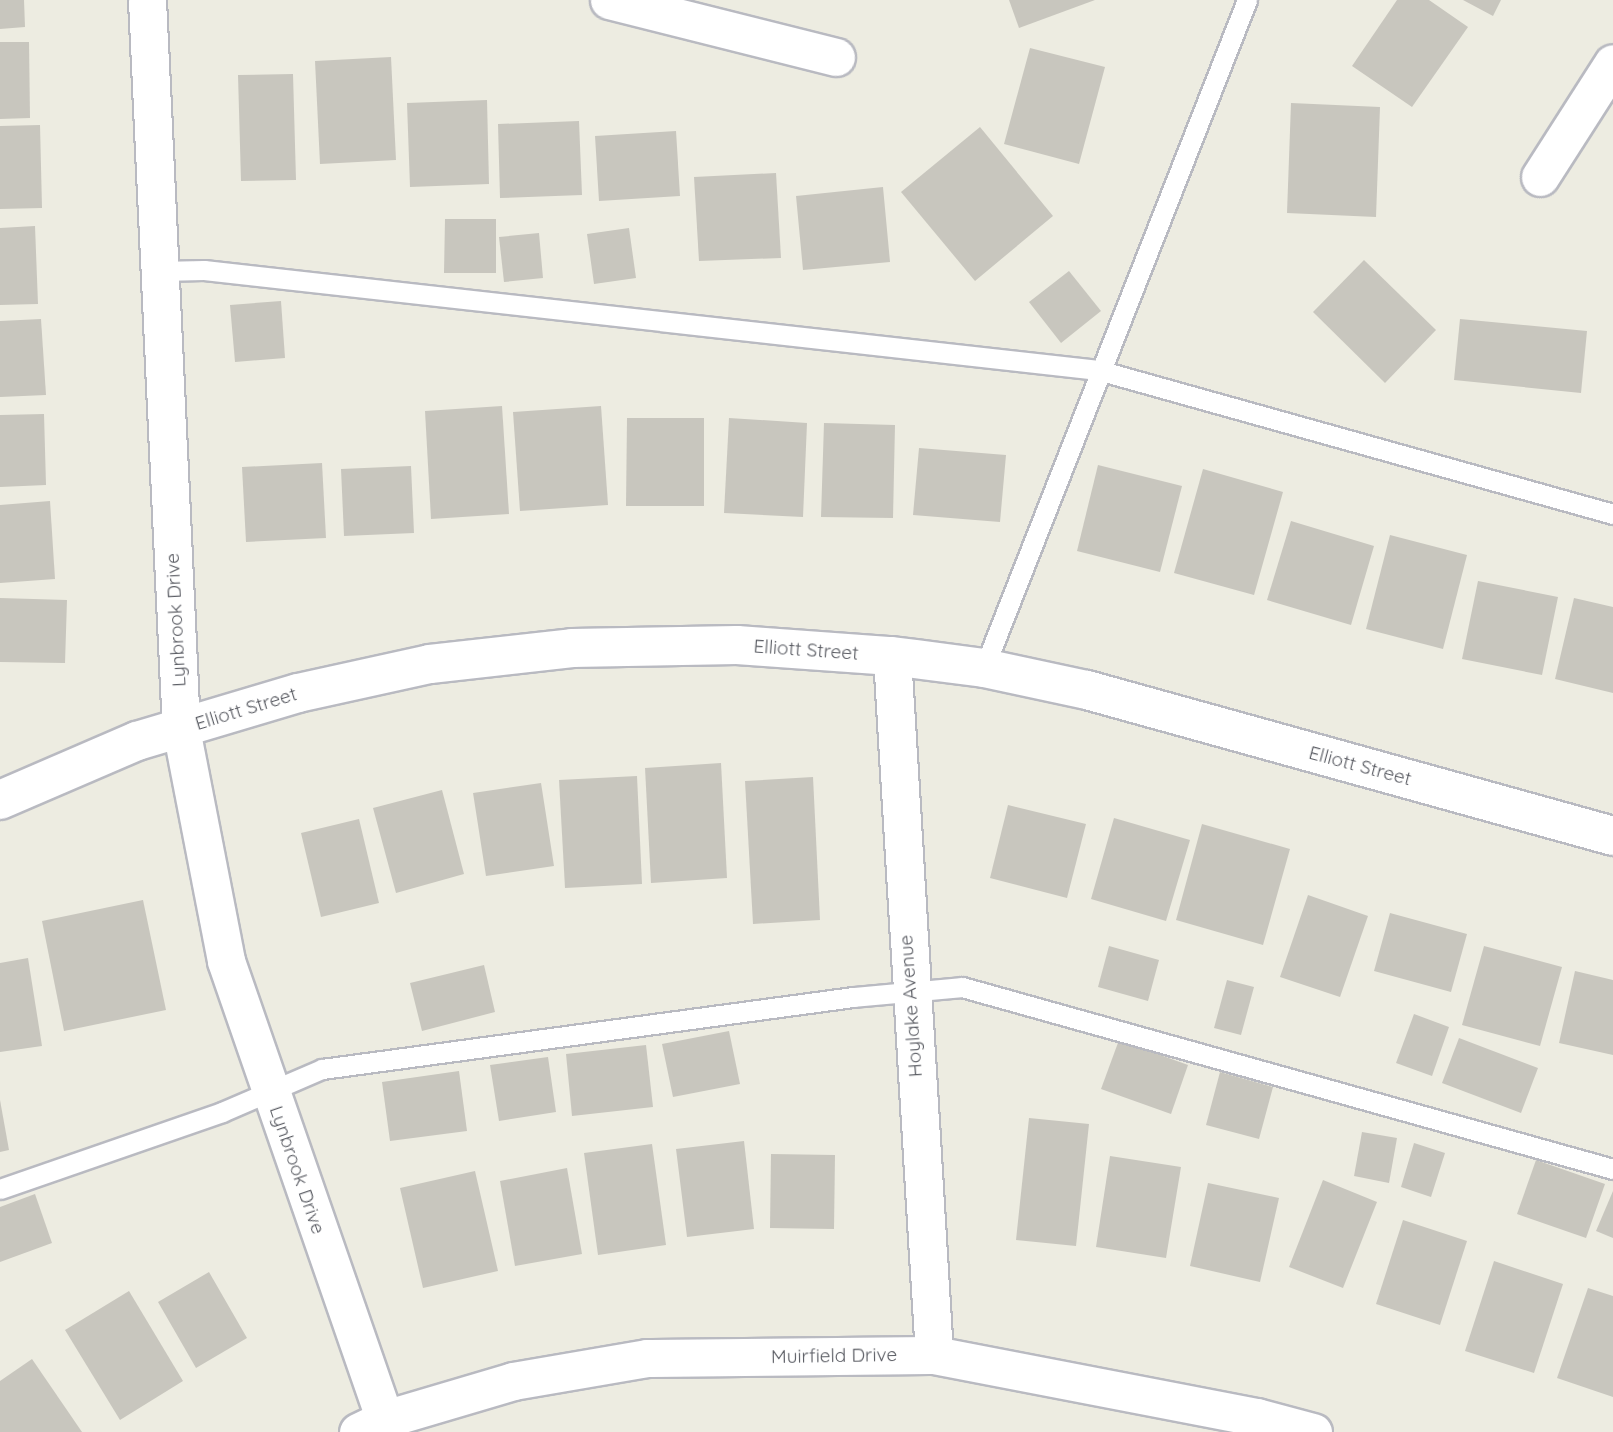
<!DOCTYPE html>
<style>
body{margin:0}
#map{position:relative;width:1613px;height:1432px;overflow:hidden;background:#edece1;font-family:Quicksand,sans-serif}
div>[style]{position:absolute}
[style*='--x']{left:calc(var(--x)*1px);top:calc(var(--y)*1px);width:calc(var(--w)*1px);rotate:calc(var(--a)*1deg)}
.building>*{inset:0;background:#c8c6be}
.roads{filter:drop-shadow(2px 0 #b9bac1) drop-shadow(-2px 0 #b9bac1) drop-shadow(0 2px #b9bac1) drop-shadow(0 -2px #b9bac1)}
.service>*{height:19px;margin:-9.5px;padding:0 9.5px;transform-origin:9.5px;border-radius:9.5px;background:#fff}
.minor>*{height:37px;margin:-18.5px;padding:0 18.5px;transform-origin:18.5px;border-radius:18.5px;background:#fff}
.tertiary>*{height:38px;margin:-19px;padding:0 19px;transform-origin:19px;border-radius:19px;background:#fff}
span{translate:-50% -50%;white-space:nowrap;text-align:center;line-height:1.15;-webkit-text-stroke:7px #fff;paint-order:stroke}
.street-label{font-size:19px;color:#5a5c63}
</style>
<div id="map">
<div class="building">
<i style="clip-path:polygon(0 0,24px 0,25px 27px,0 29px)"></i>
<i style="clip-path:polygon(1009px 0,1095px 0,1019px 28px)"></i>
<i style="clip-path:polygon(1397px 0,1429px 0,1468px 27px,1412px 107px,1352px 66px)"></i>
<i style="clip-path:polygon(1463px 0,1501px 0,1493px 16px)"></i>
<i style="clip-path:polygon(0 42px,29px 42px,30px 118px,0 119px)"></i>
<i style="clip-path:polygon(1030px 48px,1105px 67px,1079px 164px,1004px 144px)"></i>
<i style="clip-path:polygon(391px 57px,396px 160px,320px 164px,315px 61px)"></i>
<i style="clip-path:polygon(293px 74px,296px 180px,241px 181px,238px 75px)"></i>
<i style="clip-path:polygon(487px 100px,489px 184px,410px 187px,407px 103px)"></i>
<i style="clip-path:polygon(1291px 103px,1380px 107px,1376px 217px,1287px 213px)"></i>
<i style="clip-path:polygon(579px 121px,582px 195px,500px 198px,498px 124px)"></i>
<i style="clip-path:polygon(40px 125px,42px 208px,0 209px,0 126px)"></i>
<i style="clip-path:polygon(980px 127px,1053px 216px,975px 281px,901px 192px)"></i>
<i style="clip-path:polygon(676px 131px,680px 196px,599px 201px,595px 136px)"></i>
<i style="clip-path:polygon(776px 173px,781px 258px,699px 261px,694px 177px)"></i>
<i style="clip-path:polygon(883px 187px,890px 262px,803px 270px,796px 196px)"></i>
<i style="clip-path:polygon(445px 219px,496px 219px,496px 273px,444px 273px)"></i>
<i style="clip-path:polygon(35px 226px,38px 304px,0 305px,0 228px)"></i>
<i style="clip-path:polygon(629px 228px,636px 278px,594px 284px,587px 234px)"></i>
<i style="clip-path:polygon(539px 233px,543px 278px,504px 282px,499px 237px)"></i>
<i style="clip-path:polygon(1364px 260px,1436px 330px,1385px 383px,1313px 312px)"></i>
<i style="clip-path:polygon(1069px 271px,1101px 311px,1061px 343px,1029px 302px)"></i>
<i style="clip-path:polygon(281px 301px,285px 358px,235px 362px,230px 305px)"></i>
<i style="clip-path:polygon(41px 319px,46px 395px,0 397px,0 321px)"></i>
<i style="clip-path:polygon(1460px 319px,1587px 331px,1581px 393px,1454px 380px)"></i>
<i style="clip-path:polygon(502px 406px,509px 514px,431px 519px,425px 411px)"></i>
<i style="clip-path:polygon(601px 406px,608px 505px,520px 511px,513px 412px)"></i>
<i style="clip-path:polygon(44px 414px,46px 485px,0 487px,0 415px)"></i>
<i style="clip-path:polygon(627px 418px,704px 418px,704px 506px,626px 506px)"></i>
<i style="clip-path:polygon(729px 418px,807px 423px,803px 517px,724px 513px)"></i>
<i style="clip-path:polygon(824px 423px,895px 425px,893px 518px,821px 517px)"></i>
<i style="clip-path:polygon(919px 448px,1006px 455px,1000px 522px,913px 515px)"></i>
<i style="clip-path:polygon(322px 463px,326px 538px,246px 542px,242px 467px)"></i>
<i style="clip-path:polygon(1098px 465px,1182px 486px,1160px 572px,1077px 551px)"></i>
<i style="clip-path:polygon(411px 466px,414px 533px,344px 536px,341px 469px)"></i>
<i style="clip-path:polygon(1203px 469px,1283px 492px,1254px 595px,1174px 573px)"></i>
<i style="clip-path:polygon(50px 501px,55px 579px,0 583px,0 505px)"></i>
<i style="clip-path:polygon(1291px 521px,1374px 546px,1351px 625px,1267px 600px)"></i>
<i style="clip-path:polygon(1390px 535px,1467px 555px,1443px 649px,1366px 629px)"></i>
<i style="clip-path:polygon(1478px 581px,1558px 597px,1542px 675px,1462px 659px)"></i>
<i style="clip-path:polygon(0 598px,67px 600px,65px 663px,0 662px)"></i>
<i style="clip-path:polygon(1574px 598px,1613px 607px,1613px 693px,1555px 679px)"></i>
<i style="clip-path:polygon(721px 763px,727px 878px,651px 883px,645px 768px)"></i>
<i style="clip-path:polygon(637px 776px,642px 884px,565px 888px,559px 780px)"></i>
<i style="clip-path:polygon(813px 777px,820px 920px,753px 924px,745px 781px)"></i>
<i style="clip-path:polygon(541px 783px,554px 866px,486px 876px,473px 793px)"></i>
<i style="clip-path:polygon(442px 790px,464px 874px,396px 893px,373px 808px)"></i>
<i style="clip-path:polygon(1008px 805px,1086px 824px,1067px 898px,990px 878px)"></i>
<i style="clip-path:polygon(1114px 818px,1190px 840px,1166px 921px,1091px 899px)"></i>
<i style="clip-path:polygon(359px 819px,379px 903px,321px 917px,301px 833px)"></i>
<i style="clip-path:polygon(1202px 824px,1290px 849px,1263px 945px,1176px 920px)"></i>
<i style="clip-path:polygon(1308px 895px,1368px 916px,1340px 997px,1280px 977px)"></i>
<i style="clip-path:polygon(143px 900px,166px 1010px,64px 1031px,42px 921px)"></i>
<i style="clip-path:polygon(1390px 913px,1467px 934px,1451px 992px,1374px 971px)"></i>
<i style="clip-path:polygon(1109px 946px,1159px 960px,1148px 1001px,1098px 987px)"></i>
<i style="clip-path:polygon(1484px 946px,1562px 967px,1540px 1046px,1462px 1025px)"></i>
<i style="clip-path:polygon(28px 958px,42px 1046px,0 1052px,0 963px)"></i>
<i style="clip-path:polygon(484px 965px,495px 1012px,422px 1031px,410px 983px)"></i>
<i style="clip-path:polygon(1575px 971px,1613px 980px,1613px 1055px,1559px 1043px)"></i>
<i style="clip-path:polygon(1227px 980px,1254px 987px,1241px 1035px,1214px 1028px)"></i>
<i style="clip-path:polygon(1414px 1014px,1449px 1027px,1432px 1076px,1396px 1063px)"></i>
<i style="clip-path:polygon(729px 1031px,740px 1084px,673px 1097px,662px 1044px)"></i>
<i style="clip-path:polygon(1459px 1038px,1538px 1068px,1521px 1113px,1442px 1083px)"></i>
<i style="clip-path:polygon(1119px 1040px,1188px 1065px,1171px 1114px,1101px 1089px)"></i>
<i style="clip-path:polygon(646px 1045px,653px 1107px,572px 1116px,566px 1054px)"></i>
<i style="clip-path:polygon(548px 1057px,556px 1112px,499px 1121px,490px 1065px)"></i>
<i style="clip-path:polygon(459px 1071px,467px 1131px,390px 1141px,382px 1082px)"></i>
<i style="clip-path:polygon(1220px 1072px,1273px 1087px,1259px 1139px,1206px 1125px)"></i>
<i style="clip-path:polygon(0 1100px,9px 1150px,0 1152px)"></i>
<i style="clip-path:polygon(1029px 1118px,1089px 1124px,1076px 1246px,1016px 1240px)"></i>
<i style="clip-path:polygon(1362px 1132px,1397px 1138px,1389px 1183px,1354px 1176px)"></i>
<i style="clip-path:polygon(744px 1141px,754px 1229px,687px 1237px,676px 1149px)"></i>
<i style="clip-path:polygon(1414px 1143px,1445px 1153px,1431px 1197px,1401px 1187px)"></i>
<i style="clip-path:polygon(652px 1144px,666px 1245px,598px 1255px,584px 1153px)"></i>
<i style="clip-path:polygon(771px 1154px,835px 1155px,834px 1229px,770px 1228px)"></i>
<i style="clip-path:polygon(1110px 1156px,1181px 1167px,1166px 1258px,1096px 1247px)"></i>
<i style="clip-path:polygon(1536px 1160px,1605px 1184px,1586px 1238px,1517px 1214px)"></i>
<i style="clip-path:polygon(567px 1168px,582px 1254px,515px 1266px,500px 1181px)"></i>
<i style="clip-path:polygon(475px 1171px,498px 1271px,423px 1288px,400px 1188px)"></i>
<i style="clip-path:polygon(1323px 1180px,1377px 1202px,1343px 1288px,1289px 1267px)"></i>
<i style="clip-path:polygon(1208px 1183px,1279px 1198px,1260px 1282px,1190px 1266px)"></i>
<i style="clip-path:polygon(1613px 1191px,1613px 1238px,1596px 1231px)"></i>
<i style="clip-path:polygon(35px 1194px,52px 1243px,0 1262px,0 1207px)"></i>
<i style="clip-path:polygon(1403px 1220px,1467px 1241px,1440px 1325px,1376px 1304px)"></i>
<i style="clip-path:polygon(1494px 1261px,1563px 1284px,1534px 1373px,1465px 1351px)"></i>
<i style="clip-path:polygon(209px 1272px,247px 1338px,196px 1368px,158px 1302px)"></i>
<i style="clip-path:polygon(1588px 1288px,1613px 1296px,1613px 1397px,1557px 1378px)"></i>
<i style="clip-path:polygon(129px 1291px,183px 1381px,120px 1420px,65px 1330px)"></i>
<i style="clip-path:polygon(32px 1359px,82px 1432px,0 1432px,0 1381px)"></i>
</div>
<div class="roads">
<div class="service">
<i style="--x:159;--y:271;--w:45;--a:-1.3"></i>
<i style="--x:204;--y:270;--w:900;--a:6.38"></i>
<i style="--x:1098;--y:370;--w:535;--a:15.62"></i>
<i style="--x:984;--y:668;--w:718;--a:-68.51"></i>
<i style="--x:0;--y:1189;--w:235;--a:-19.1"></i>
<i style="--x:222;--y:1112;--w:109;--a:-23.3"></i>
<i style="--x:322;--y:1069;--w:536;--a:-7.72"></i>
<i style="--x:853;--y:997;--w:109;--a:-5.2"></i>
<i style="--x:962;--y:987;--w:676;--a:15.62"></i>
</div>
<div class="minor">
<i style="--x:147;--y:0;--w:730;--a:87.33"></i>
<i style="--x:181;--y:729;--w:236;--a:79"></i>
<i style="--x:226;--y:961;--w:485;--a:70.9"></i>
<i style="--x:609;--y:0;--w:234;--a:14.1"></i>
<i style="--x:1540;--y:177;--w:135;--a:-57.4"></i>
<i style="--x:892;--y:656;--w:700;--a:86.56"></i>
<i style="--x:358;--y:1432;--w:30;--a:-26"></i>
<i style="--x:385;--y:1419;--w:134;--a:-16.5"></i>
<i style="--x:513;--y:1381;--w:136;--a:-9.7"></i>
<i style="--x:647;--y:1358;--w:287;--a:-0.6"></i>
<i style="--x:934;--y:1355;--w:329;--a:10.9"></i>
<i style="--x:1257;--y:1417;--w:58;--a:15"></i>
</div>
<div class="tertiary">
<i style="--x:0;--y:800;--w:149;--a:-23.3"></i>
<i style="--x:137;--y:741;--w:168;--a:-16.6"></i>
<i style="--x:298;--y:693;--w:135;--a:-12.4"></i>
<i style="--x:430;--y:664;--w:143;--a:-6.4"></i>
<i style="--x:572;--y:648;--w:165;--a:-1"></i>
<i style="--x:737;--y:645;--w:155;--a:4.1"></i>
<i style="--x:892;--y:656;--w:93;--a:7.4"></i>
<i style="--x:984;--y:668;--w:105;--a:12.1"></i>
<i style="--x:1087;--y:690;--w:546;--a:15.51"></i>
</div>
</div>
<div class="street-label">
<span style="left:176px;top:620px;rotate:-93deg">Lynbrook Drive</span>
<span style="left:806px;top:650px;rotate:4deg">Elliott Street</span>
<span style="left:246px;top:709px;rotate:-17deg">Elliott Street</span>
<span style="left:1360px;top:766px;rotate:15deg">Elliott Street</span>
<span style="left:911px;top:1006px;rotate:-94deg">Hoylake Avenue</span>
<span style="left:297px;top:1170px;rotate:71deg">Lynbrook Drive</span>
<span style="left:834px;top:1356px;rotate:-1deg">Muirfield Drive</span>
</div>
</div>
